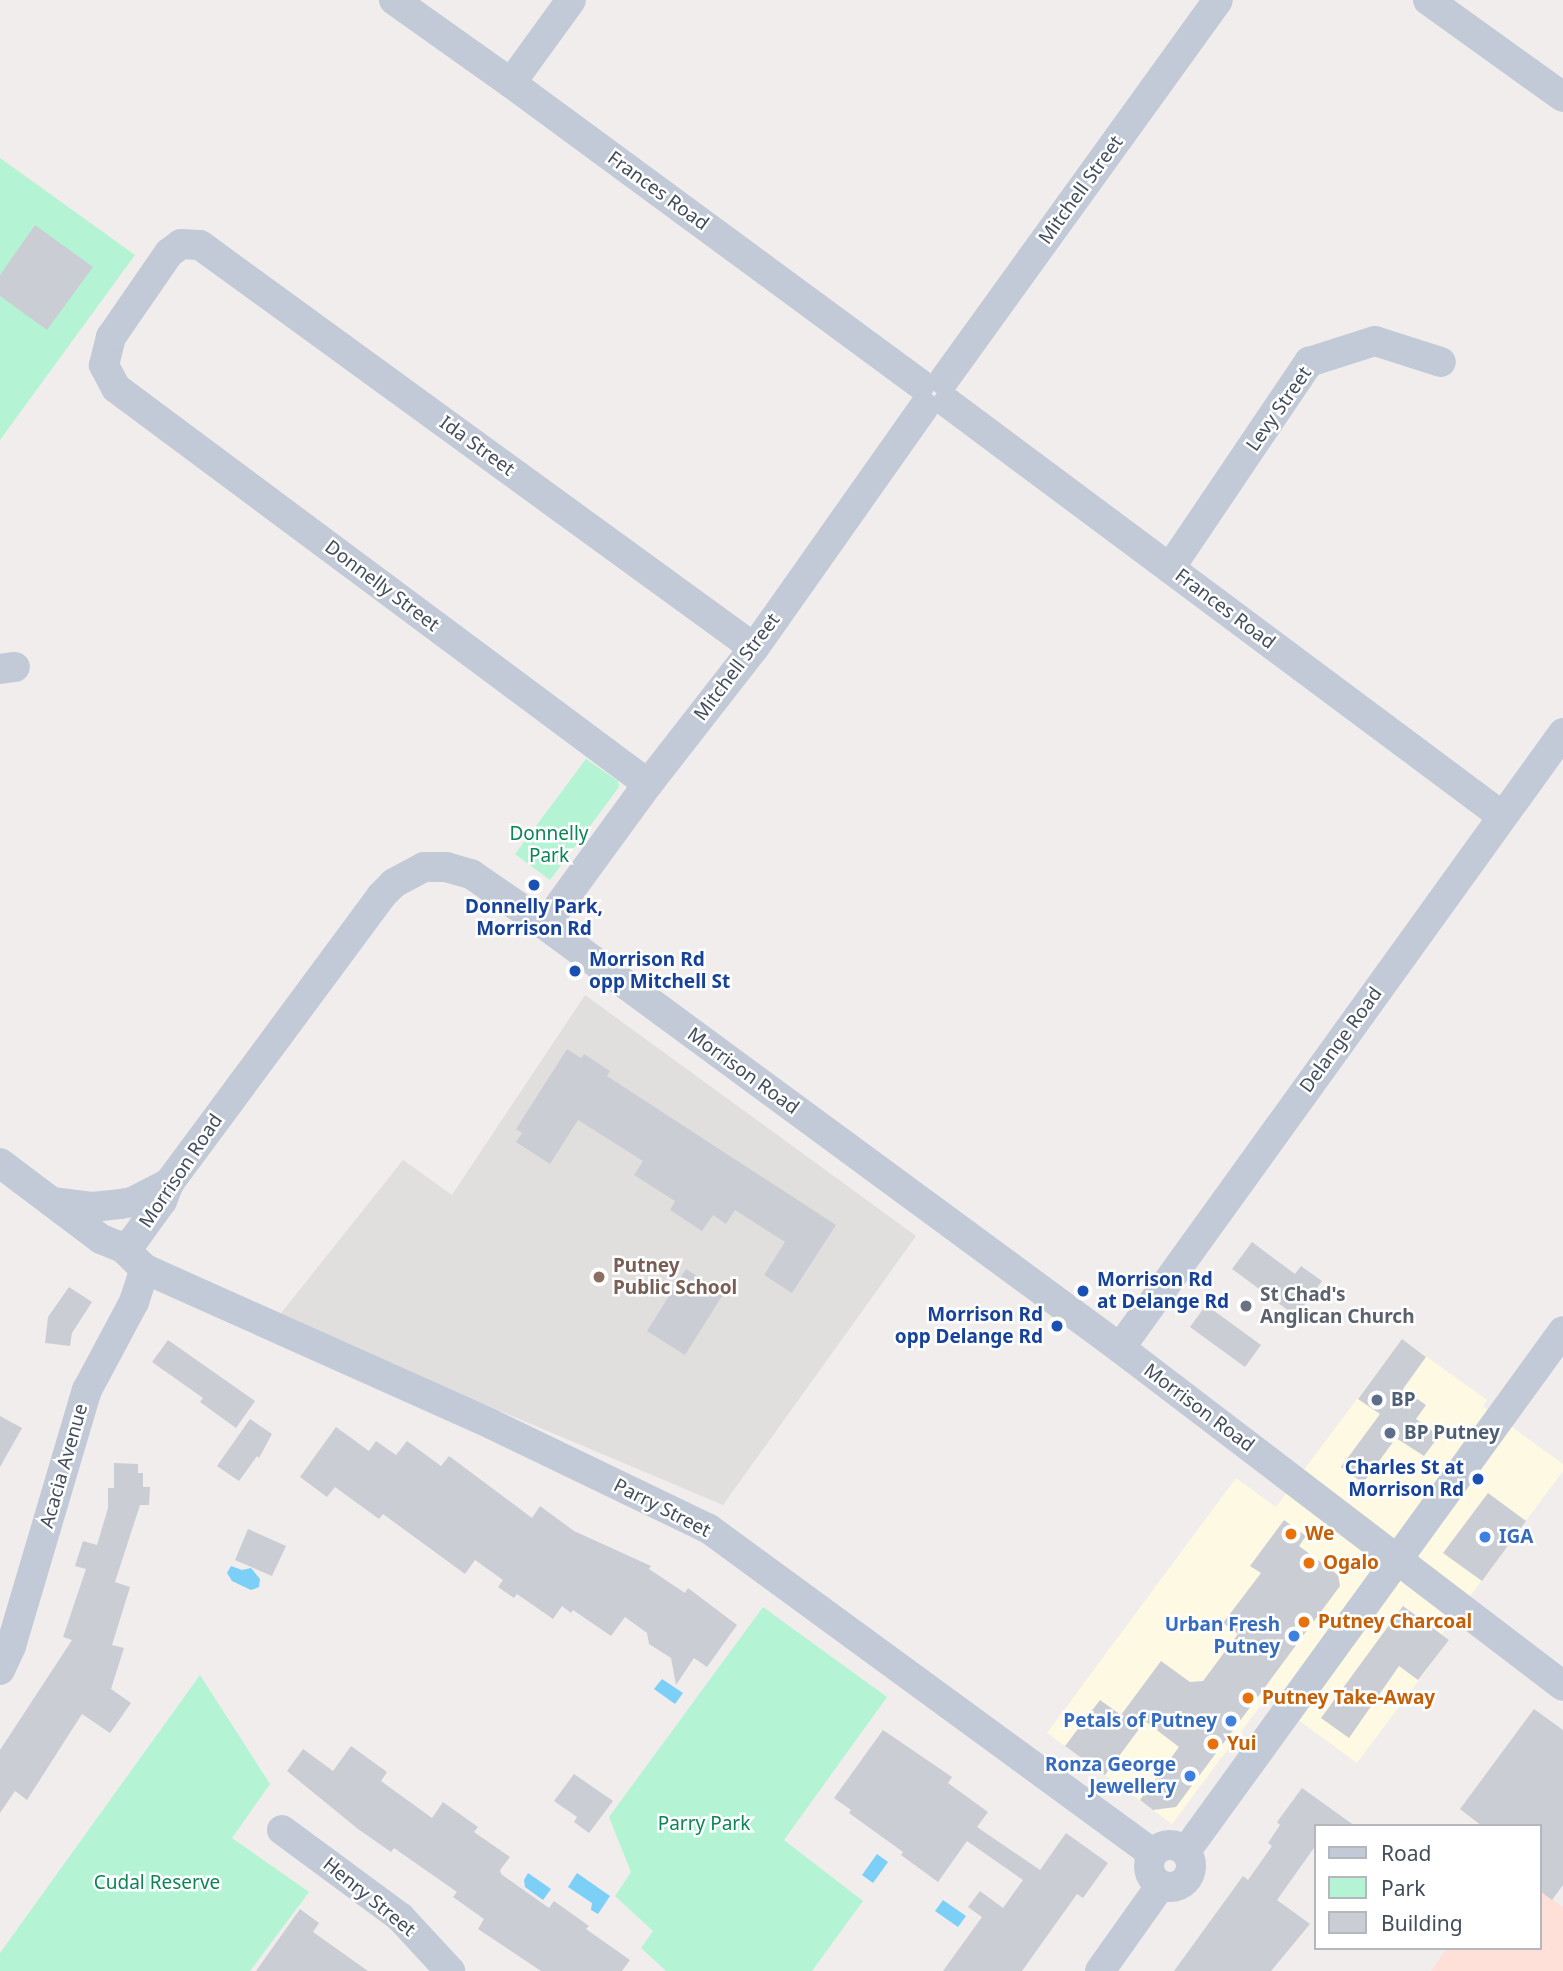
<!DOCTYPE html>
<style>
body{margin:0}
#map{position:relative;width:1563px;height:1971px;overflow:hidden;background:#f0edec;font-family:"Noto Sans",sans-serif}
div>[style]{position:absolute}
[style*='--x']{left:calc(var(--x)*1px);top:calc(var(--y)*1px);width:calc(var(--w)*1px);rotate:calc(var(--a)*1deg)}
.commercial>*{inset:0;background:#fef9e2}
.education>*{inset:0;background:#e1dede}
.medical>*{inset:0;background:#fee0d8}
.green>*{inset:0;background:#b4f4d4}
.water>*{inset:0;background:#7ccff6}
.building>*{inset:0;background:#cbcdd5}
.minor>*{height:30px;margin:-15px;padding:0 15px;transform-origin:15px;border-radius:15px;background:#c1cad6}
.minor>.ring{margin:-15px;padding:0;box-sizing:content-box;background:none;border:30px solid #c1cad6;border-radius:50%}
.dots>*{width:19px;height:19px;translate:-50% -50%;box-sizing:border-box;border:4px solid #fff;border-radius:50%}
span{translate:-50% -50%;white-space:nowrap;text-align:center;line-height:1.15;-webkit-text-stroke:5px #fff;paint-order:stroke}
.street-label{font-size:19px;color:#434d5c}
.park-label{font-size:19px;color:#0c8556}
.transit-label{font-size:19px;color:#164399;font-weight:700}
.left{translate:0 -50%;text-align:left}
.right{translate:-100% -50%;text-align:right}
.education-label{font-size:19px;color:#785e54;font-weight:700}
.worship-label{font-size:19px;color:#5b616d;font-weight:700}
.service-label{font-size:19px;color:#4e5e75;font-weight:700}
.food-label{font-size:19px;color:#c56008;font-weight:700}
.shop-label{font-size:19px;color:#366cbe;font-weight:700}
.legend{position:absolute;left:1314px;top:1824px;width:228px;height:126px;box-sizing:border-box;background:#fff;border:2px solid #b4b8be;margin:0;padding:9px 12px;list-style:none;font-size:21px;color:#434d5c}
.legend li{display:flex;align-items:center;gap:14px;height:35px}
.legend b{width:35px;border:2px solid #b4b8be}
</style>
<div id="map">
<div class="commercial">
<i style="clip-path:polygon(1402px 1339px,1487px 1400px,1483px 1406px,1563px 1464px,1563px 1471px,1442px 1634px,1449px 1640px,1357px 1763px,1267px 1697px,1172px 1824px,1047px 1733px,1236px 1478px,1276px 1507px)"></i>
</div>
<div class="education">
<i style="clip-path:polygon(585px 995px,916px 1236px,723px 1505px,278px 1317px,403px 1160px,452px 1195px)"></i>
</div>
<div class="medical">
<i style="clip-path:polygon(1540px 1891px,1563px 1907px,1563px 1971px,1431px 1971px,1447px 1948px,1540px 1948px)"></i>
</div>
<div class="green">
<i style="clip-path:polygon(0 158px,135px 255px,0 440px)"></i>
<i style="clip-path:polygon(586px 759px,618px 781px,619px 787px,550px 880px,515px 854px)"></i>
<i style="clip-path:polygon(763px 1607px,887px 1697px,784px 1840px,863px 1901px,812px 1971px,666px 1971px,641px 1948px,653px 1931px,615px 1896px,631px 1872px,609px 1817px)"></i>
<i style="clip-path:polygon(200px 1675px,270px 1784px,232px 1838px,309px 1892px,250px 1971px,0 1971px,0 1953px)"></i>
</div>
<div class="water">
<i style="clip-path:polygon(231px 1566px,242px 1570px,251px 1568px,260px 1579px,259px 1587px,251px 1590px,232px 1581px,227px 1573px)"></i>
<i style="clip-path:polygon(662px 1679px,683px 1693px,675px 1704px,654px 1689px)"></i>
<i style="clip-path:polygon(877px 1854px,888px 1862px,873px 1883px,862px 1875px)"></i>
<i style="clip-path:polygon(528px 1873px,551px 1889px,543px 1900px,525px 1887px,524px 1880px)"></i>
<i style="clip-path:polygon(577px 1873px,610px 1896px,598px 1914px,591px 1910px,592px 1903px,568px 1887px)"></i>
<i style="clip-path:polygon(943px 1900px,966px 1916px,958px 1927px,935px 1911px)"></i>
</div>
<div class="building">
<i style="clip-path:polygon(35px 225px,93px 267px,47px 330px,0 296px,0 275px)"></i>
<i style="clip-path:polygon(567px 1049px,581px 1058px,584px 1054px,610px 1071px,607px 1076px,836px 1225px,792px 1293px,764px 1275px,785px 1242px,735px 1210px,726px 1224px,713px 1215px,702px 1231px,670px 1210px,675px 1201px,634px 1175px,643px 1161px,578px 1120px,550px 1164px,516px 1142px,522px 1133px,516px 1129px)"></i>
<i style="clip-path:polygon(1252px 1242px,1295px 1274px,1301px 1266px,1322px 1281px,1296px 1316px,1232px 1269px)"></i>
<i style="clip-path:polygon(686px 1269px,724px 1293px,685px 1355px,647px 1331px)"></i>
<i style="clip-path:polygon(69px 1287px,92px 1302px,72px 1333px,70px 1346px,45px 1343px,48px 1317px)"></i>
<i style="clip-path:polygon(1206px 1305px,1261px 1345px,1245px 1367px,1190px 1327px)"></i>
<i style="clip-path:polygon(1402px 1339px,1426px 1357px,1403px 1389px,1426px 1405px,1416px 1419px,1439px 1436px,1424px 1456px,1396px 1438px,1363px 1483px,1341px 1467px,1380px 1414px,1358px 1399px)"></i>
<i style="clip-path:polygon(168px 1340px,255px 1401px,236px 1428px,200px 1402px,203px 1398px,152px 1362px)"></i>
<i style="clip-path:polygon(0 1416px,22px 1428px,0 1467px)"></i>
<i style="clip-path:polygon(250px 1419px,272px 1434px,259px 1458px,257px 1456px,239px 1481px,217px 1466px)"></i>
<i style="clip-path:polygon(336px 1427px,369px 1451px,376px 1441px,396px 1455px,407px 1441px,441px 1466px,449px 1456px,532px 1518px,540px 1506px,574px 1531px,651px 1566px,649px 1569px,685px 1593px,688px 1588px,737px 1625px,707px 1667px,694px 1658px,676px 1685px,671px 1658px,649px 1644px,647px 1633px,625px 1617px,611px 1636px,573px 1610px,571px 1613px,562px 1606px,553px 1619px,517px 1594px,514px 1598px,498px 1587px,503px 1580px,475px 1560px,465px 1574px,383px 1514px,379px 1519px,335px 1487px,327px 1497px,300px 1477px)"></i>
<i style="clip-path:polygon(114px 1463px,138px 1464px,138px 1473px,143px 1473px,143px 1487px,150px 1487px,149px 1505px,140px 1505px,115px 1582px,130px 1587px,112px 1645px,124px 1648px,111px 1689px,131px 1703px,110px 1733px,82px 1714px,27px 1800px,15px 1791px,0 1813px,0 1750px,72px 1640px,63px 1637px,86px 1569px,75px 1566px,83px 1541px,97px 1545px,108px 1508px,108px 1488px,114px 1488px)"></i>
<i style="clip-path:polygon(1488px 1493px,1526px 1521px,1482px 1581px,1443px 1553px)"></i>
<i style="clip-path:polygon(1284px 1520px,1306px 1536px,1299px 1546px,1338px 1575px,1340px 1586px,1176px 1807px,1153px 1810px,1140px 1800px,1179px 1747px,1145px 1721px,1105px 1775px,1065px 1746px,1100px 1700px,1121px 1715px,1161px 1661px,1190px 1682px,1203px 1681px,1238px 1634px,1223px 1623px,1261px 1573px,1250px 1566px)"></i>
<i style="clip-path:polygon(248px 1529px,286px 1546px,272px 1576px,235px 1560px)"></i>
<i style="clip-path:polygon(1403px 1606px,1449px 1640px,1418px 1680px,1399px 1666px,1349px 1738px,1321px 1718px)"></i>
<i style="clip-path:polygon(1534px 1709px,1563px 1730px,1563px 1885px,1552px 1900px,1540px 1891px,1540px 1826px,1482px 1826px,1460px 1809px)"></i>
<i style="clip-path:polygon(883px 1730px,952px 1777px,948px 1783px,988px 1812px,977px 1827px,1040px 1870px,1066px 1833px,1108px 1863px,1083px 1898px,1077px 1894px,1022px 1971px,943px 1971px,982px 1917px,968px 1907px,980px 1891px,1003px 1908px,1023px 1880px,967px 1841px,938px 1882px,901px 1855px,903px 1852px,849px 1813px,851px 1810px,834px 1798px)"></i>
<i style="clip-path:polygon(351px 1746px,387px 1772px,381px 1781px,432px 1818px,443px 1802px,478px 1827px,474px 1832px,510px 1857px,500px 1870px,501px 1874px,549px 1908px,554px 1901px,589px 1926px,586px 1929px,630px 1960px,622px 1971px,541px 1971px,478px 1929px,484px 1919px,453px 1897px,457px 1892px,394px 1848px,391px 1852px,358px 1829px,287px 1771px,303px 1749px,333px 1771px)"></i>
<i style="clip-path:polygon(574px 1774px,613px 1801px,589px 1833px,574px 1822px,577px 1817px,554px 1801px)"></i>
<i style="clip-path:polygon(1302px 1788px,1355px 1826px,1316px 1826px,1316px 1845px,1277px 1900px,1310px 1924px,1271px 1971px,1174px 1971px,1243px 1876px,1248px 1880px,1272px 1846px,1268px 1843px,1280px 1825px,1277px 1822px)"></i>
<i style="clip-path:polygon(300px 1909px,319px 1923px,313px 1932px,368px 1971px,256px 1971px)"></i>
</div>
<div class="minor">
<i style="--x:394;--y:0;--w:143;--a:35.4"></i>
<i style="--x:511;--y:83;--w:508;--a:36.35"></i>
<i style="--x:1428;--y:0;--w:166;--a:35.7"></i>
<i style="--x:511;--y:83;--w:102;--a:-54.1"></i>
<i style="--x:944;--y:380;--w:468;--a:-54.2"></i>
<i style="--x:948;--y:403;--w:691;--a:36.7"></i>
<i style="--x:1170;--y:568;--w:249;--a:-56"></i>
<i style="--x:1309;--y:362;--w:69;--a:-17.7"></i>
<i style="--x:1375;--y:341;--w:69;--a:17.7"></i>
<i style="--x:0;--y:669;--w:15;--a:-8"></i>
<i style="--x:648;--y:784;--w:663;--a:-143.34"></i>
<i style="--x:116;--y:388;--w:26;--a:-118"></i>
<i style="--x:104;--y:365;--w:29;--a:-76"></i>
<i style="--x:111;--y:337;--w:102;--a:-55.4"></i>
<i style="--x:169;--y:253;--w:15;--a:-37"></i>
<i style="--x:181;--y:244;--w:19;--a:3"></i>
<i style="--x:200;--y:245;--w:685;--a:36.03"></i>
<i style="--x:545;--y:925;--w:175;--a:-53.9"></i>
<i style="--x:648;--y:784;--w:172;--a:-52.1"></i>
<i style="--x:754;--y:648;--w:295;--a:-54.8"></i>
<i style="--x:0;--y:1163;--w:126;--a:37"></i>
<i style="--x:101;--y:1239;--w:24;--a:22"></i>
<i style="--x:123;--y:1248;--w:12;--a:-35"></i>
<i style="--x:133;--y:1241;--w:49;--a:-54.1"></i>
<i style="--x:162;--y:1201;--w:19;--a:-69"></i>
<i style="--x:169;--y:1183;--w:357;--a:-53.5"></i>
<i style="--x:381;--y:896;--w:18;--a:-45"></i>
<i style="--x:394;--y:883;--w:34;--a:-28"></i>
<i style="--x:424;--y:867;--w:22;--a:0"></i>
<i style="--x:446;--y:867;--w:26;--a:16"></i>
<i style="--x:471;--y:874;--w:90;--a:34.6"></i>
<i style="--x:545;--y:925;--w:714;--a:36.34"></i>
<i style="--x:1120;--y:1348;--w:557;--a:37.34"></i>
<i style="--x:52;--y:1202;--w:40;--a:7.1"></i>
<i style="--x:92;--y:1207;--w:28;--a:-6"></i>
<i style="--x:120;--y:1204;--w:12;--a:-9"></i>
<i style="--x:132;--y:1202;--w:42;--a:-27.2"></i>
<i style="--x:123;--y:1248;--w:30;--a:44"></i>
<i style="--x:145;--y:1269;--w:379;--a:24.1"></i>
<i style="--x:491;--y:1424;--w:242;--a:25.7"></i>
<i style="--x:709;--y:1529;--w:549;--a:36.18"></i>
<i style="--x:1120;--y:1348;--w:758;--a:-54.23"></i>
<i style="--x:0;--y:1670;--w:26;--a:-65"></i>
<i style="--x:11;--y:1646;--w:267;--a:-73.5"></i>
<i style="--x:87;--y:1390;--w:100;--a:-61.9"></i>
<i style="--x:134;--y:1302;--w:35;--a:-72"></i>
<i style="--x:282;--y:1830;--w:147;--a:36.4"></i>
<i style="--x:400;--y:1917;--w:74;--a:47.2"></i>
<i class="ring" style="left:1149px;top:1845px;width:12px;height:12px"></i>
<i style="--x:1186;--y:1851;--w:642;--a:-54.06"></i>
<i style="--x:1100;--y:1971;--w:105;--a:-54.7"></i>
</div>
<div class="dots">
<i style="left:534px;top:885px;background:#1a4fb4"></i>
<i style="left:575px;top:971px;background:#1a4fb4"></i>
<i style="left:599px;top:1277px;background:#8d6e63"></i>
<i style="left:1083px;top:1291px;background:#1a4fb4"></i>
<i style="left:1246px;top:1306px;background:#6b7280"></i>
<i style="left:1057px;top:1326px;background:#1a4fb4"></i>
<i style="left:1377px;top:1400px;background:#5c6f8a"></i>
<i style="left:1390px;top:1433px;background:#5c6f8a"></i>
<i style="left:1478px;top:1479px;background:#1a4fb4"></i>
<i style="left:1291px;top:1534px;background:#e8710a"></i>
<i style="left:1485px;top:1537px;background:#3f7fe0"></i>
<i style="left:1309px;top:1563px;background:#e8710a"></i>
<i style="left:1304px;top:1622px;background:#e8710a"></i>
<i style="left:1294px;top:1636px;background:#3f7fe0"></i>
<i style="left:1248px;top:1698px;background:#e8710a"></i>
<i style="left:1231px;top:1721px;background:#3f7fe0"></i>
<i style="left:1213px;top:1744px;background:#e8710a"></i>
<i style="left:1190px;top:1776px;background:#3f7fe0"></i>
</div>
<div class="street-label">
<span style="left:1081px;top:190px;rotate:-54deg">Mitchell Street</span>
<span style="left:658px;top:191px;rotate:36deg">Frances Road</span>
<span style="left:1279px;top:409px;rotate:-55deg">Levy Street</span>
<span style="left:477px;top:446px;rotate:36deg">Ida Street</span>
<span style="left:382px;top:586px;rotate:37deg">Donnelly Street</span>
<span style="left:1225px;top:609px;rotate:37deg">Frances Road</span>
<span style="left:737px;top:667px;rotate:-53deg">Mitchell Street</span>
<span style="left:1341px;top:1040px;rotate:-54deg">Delange Road</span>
<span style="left:743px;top:1071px;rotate:36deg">Morrison Road</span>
<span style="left:181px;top:1171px;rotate:-56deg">Morrison Road</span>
<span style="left:1199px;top:1408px;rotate:37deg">Morrison Road</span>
<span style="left:64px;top:1466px;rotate:-74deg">Acacia Avenue</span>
<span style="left:662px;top:1508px;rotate:27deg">Parry Street</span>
<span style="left:369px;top:1897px;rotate:39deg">Henry Street</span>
</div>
<div class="park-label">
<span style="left:549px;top:845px">Donnelly<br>Park</span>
<span style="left:704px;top:1824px">Parry Park</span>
<span style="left:157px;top:1883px">Cudal Reserve</span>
</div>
<div class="transit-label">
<span style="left:534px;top:918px">Donnelly Park,<br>Morrison Rd</span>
<span class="left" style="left:589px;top:971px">Morrison Rd<br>opp Mitchell St</span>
<span class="left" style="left:1097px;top:1291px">Morrison Rd<br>at Delange Rd</span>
<span class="right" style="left:1043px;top:1326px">Morrison Rd<br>opp Delange Rd</span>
<span class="right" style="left:1464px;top:1479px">Charles St at<br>Morrison Rd</span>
</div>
<div class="education-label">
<span class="left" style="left:613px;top:1277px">Putney<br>Public School</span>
</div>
<div class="worship-label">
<span class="left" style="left:1260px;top:1306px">St Chad's<br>Anglican Church</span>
</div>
<div class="service-label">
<span class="left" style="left:1391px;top:1400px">BP</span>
<span class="left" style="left:1404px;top:1433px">BP Putney</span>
</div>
<div class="food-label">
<span class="left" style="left:1305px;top:1534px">We</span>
<span class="left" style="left:1323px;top:1563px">Ogalo</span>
<span class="left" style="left:1318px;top:1622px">Putney Charcoal</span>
<span class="left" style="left:1262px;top:1698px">Putney Take-Away</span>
<span class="left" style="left:1227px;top:1744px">Yui</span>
</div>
<div class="shop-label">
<span class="left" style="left:1499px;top:1537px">IGA</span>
<span class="right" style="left:1280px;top:1636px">Urban Fresh<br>Putney</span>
<span class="right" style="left:1217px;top:1721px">Petals of Putney</span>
<span class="right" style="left:1176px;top:1776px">Ronza George<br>Jewellery</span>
</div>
<ul class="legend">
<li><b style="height:9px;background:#c1cad6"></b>Road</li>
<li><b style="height:19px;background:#b4f4d4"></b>Park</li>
<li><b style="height:19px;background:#cbcdd5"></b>Building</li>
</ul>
</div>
